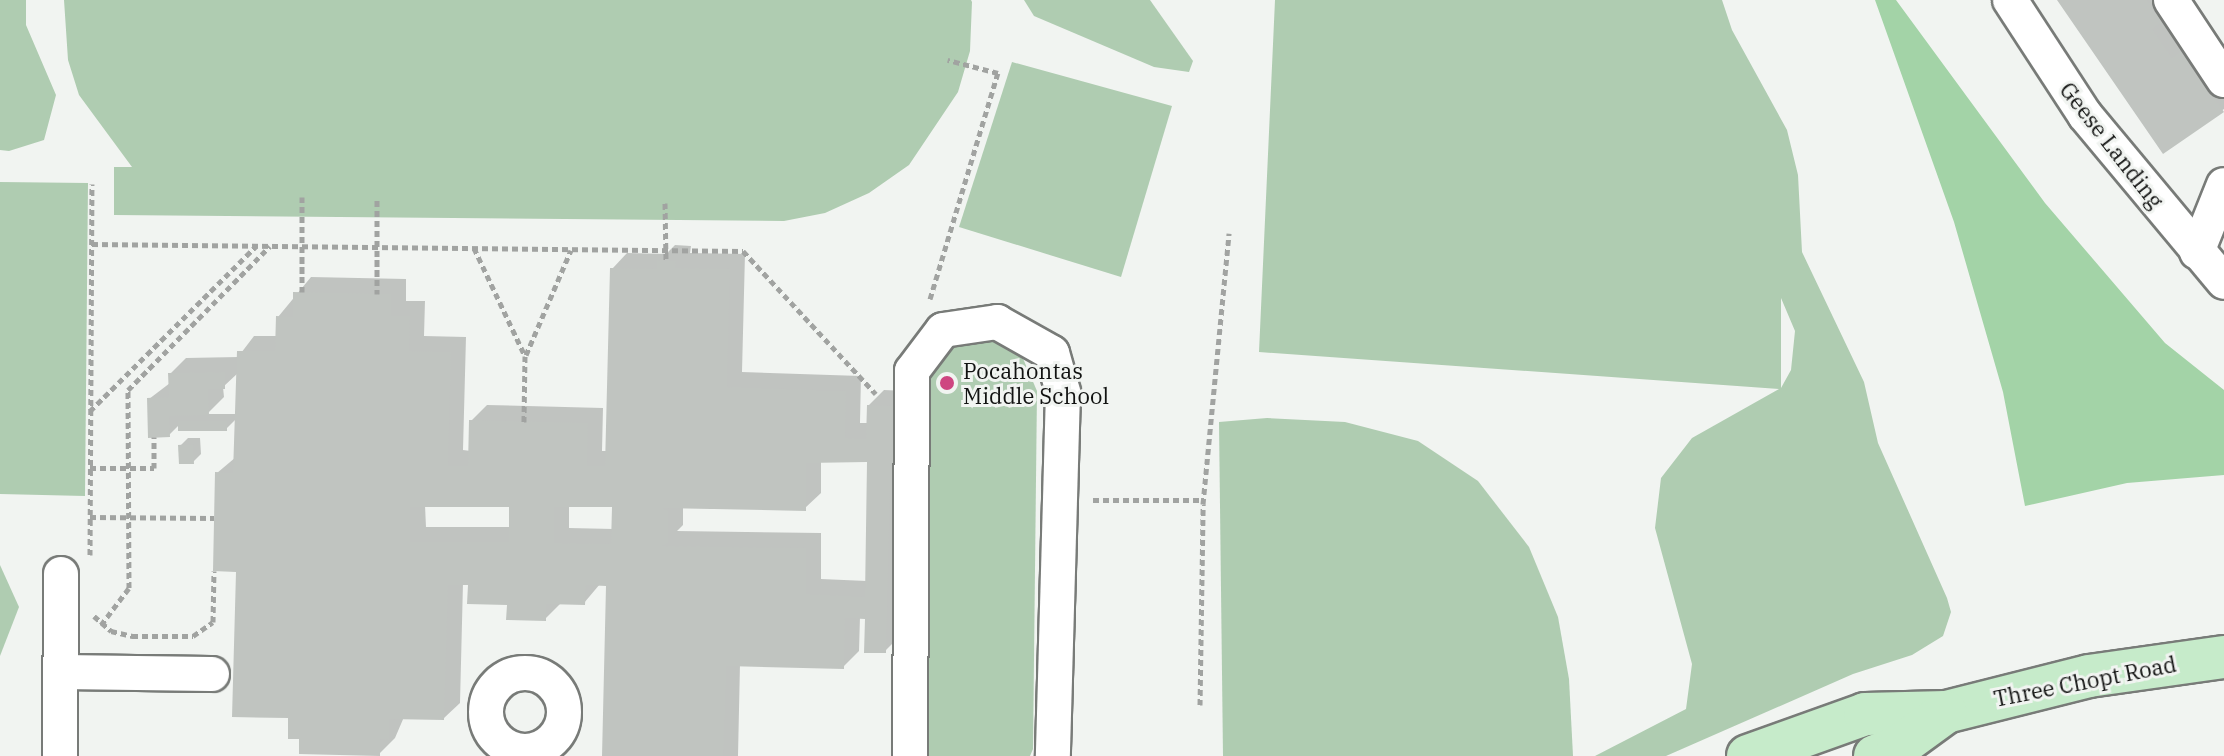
<!DOCTYPE html>
<style>
body{margin:0}
#map{position:relative;width:2224px;height:756px;overflow:hidden;background:#f1f4f1;font-family:"IBM Plex Serif",serif}
div>[style]{position:absolute}
[style*='--x']{left:calc(var(--x)*1px);top:calc(var(--y)*1px);width:calc(var(--w)*1px);rotate:calc(var(--a)*1deg)}
.green>*{inset:0;background:#afccb1}
.water>*{inset:0;background:#a3d3a7}
.shadow>*{inset:0;background:#0003}
.building>*{inset:0;background:#c0c4c0}
.path>*{height:5px;margin-top:-2.5px;transform-origin:0;background:repeating-linear-gradient(90deg,#a1a3a1 0 6px,transparent 0 10px)}
.roads{filter:drop-shadow(2px 0 #787b78) drop-shadow(-2px 0 #787b78) drop-shadow(0 2px #787b78) drop-shadow(0 -2px #787b78)}
.minor>*{height:34px;margin:-17px;padding:0 17px;transform-origin:17px;border-radius:17px;background:#fff}
.minor>.ring{margin:-17px;padding:0;box-sizing:content-box;background:none;border:34px solid #fff;border-radius:50%}
.major>*{height:42px;margin:-21px;padding:0 21px;transform-origin:21px;border-radius:21px;background:#c6ebca}
.dots>*{width:22px;height:22px;translate:-50% -50%;box-sizing:border-box;border:4px solid #f1f4f1;border-radius:50%}
span{translate:-50% -50%;white-space:nowrap;text-align:center;line-height:1.15;-webkit-text-stroke:6px #f1f4f1;paint-order:stroke}
.street-label{font-size:22px;color:#111211}
.poi-label{font-size:22px;color:#111211}
.left{translate:0 -50%;text-align:left}
</style>
<div id="map">
<div class="green">
<i style="clip-path:polygon(0 0,26px 0,26px 25px,56px 95px,44px 140px,9px 151px,0 150px)"></i>
<i style="clip-path:polygon(64px 0,971px 0,972px 2px,970px 51px,958px 92px,909px 165px,869px 193px,825px 213px,784px 221px,114px 215px,114px 167px,132px 167px,79px 95px,68px 60px)"></i>
<i style="clip-path:polygon(1024px 0,1150px 0,1193px 61px,1189px 72px,1154px 67px,1034px 16px)"></i>
<i style="clip-path:polygon(evenodd,1275px 0,1722px 0,1732px 30px,1787px 130px,1798px 175px,1802px 252px,1864px 382px,1878px 443px,1947px 598px,1951px 612px,1943px 636px,1912px 655px,1853px 674px,1666px 756px,1595px 756px,1686px 709px,1692px 664px,1655px 528px,1661px 478px,1692px 438px,1779px 389px,1259px 352px,1275px 0,1781px 298px,1795px 331px,1791px 370px,1781px 388px,1781px 298px)"></i>
<i style="clip-path:polygon(1012px 62px,1172px 106px,1121px 277px,959px 227px)"></i>
<i style="clip-path:polygon(0 182px,88px 183px,85px 496px,0 494px)"></i>
<i style="clip-path:polygon(998px 339px,1018px 347px,1037px 391px,1033px 749px,1030px 756px,923px 756px,928px 373px,946px 347px)"></i>
<i style="clip-path:polygon(1267px 418px,1345px 422px,1418px 441px,1478px 481px,1529px 547px,1558px 617px,1569px 679px,1573px 756px,1223px 756px,1219px 422px)"></i>
<i style="clip-path:polygon(0 565px,19px 607px,0 656px)"></i>
</div>
<div class="water">
<i style="clip-path:polygon(1875px 0,1896px 0,2045px 203px,2165px 343px,2224px 390px,2224px 475px,2127px 483px,2025px 506px,2003px 392px,1954px 222px)"></i>
</div>
<div class="shadow">
<i style="clip-path:polygon(2060px 0,2181px 0,2201px 32px,2209px 25px,2224px 47px,2224px 109px,2163px 151px)"></i>
<i style="clip-path:polygon(evenodd,675px 245px,691px 246px,690px 253px,745px 254px,742px 372px,861px 376px,860px 423px,868px 423px,868px 406px,884px 390px,907px 391px,901px 635px,885px 651px,867px 617px,860px 617px,859px 651px,843px 667px,740px 664px,738px 756px,604px 756px,608px 584px,600px 584px,584px 603px,562px 602px,545px 619px,463px 583px,460px 703px,444px 718px,404px 717px,395px 738px,379px 754px,301px 737px,238px 570px,217px 473px,236px 457px,237px 418px,226px 429px,180px 424px,169px 435px,149px 399px,170px 383px,170px 374px,186px 358px,238px 357px,254px 336px,278px 336px,278px 317px,311px 277px,406px 279px,406px 301px,425px 301px,424px 336px,466px 337px,463px 450px,471px 451px,471px 421px,487px 405px,603px 408px,602px 451px,607px 451px,612px 269px,627px 253px,666px 254px,675px 245px,238px 373px,237px 414px,207px 414px,224px 397px,223px 387px,238px 373px,675px 245px,869px 460px,867px 581px,821px 579px,821px 533px,677px 531px,683px 525px,683px 506px,805px 508px,821px 493px,821px 461px,869px 460px,675px 245px,425px 505px,511px 505px,511px 527px,426px 527px,425px 505px,675px 245px,569px 505px,614px 505px,614px 529px,569px 528px,569px 505px)"></i>
<i style="clip-path:polygon(188px 438px,200px 438px,201px 454px,193px 462px,180px 446px)"></i>
</div>
<div class="building">
<i style="clip-path:polygon(2057px 0,2147px 0,2162px 22px,2152px 29px,2172px 58px,2180px 52px,2224px 112px,2163px 154px)"></i>
<i style="clip-path:polygon(evenodd,657px 260px,676px 261px,675px 268px,730px 269px,727px 387px,846px 391px,845px 438px,866px 439px,867px 405px,892px 406px,886px 653px,864px 653px,865px 619px,845px 618px,844px 669px,726px 666px,723px 756px,602px 756px,606px 586px,586px 585px,585px 605px,546px 604px,546px 621px,506px 620px,507px 605px,467px 604px,468px 585px,448px 585px,444px 720px,389px 719px,389px 740px,380px 739px,380px 756px,299px 754px,299px 739px,288px 739px,288px 718px,232px 717px,236px 572px,213px 571px,215px 472px,233px 473px,237px 351px,275px 351px,276px 316px,293px 317px,293px 292px,391px 294px,391px 316px,410px 316px,409px 351px,451px 352px,448px 466px,468px 466px,469px 420px,588px 423px,587px 466px,605px 466px,610px 268px,657px 269px,657px 260px,867px 462px,865px 597px,806px 594px,806px 548px,662px 546px,668px 543px,668px 511px,663px 508px,806px 511px,806px 463px,867px 462px,657px 260px,410px 507px,509px 507px,509px 542px,410px 542px,410px 507px,657px 260px,554px 507px,612px 507px,611px 544px,554px 543px,554px 507px)"></i>
<i style="clip-path:polygon(225px 372px,225px 389px,208px 389px,209px 415px,169px 416px,170px 437px,148px 438px,147px 398px,169px 397px,168px 373px)"></i>
<i style="clip-path:polygon(178px 421px,227px 421px,227px 431px,178px 431px)"></i>
<i style="clip-path:polygon(193px 444px,194px 464px,179px 464px,178px 445px)"></i>
</div>
<div class="path">
<i style="--x:302;--y:197;--w:95;--a:90"></i>
<i style="--x:377;--y:200;--w:94;--a:90"></i>
<i style="--x:665;--y:203;--w:58;--a:89"></i>
<i style="--x:92;--y:244;--w:651;--a:0.62"></i>
<i style="--x:743;--y:251;--w:195;--a:47.1"></i>
<i style="--x:474;--y:248;--w:119;--a:64.7"></i>
<i style="--x:525;--y:356;--w:66;--a:90.9"></i>
<i style="--x:930;--y:299;--w:236;--a:-73.3"></i>
<i style="--x:998;--y:73;--w:52;--a:-165.4"></i>
<i style="--x:526;--y:355;--w:114;--a:-66.8"></i>
<i style="--x:90;--y:411;--w:234;--a:-44.8"></i>
<i style="--x:90;--y:468;--w:64;--a:0"></i>
<i style="--x:154;--y:468;--w:31;--a:-90"></i>
<i style="--x:1093;--y:500;--w:111;--a:0"></i>
<i style="--x:90;--y:517;--w:124;--a:0.5"></i>
<i style="--x:90;--y:555;--w:371;--a:-89.7"></i>
<i style="--x:94;--y:616;--w:23;--a:41"></i>
<i style="--x:111;--y:631;--w:22;--a:13"></i>
<i style="--x:132;--y:636;--w:61;--a:0"></i>
<i style="--x:193;--y:636;--w:24;--a:-35"></i>
<i style="--x:213;--y:622;--w:51;--a:-88.9"></i>
<i style="--x:101;--y:625;--w:46;--a:-52.9"></i>
<i style="--x:129;--y:588;--w:198;--a:-90.3"></i>
<i style="--x:128;--y:390;--w:202;--a:-45.4"></i>
<i style="--x:1200;--y:705;--w:201;--a:-89.1"></i>
<i style="--x:1203;--y:504;--w:272;--a:-84.5"></i>
</div>
<div class="roads">
<div class="minor">
<i style="--x:2010;--y:0;--w:137;--a:56.9"></i>
<i style="--x:2085;--y:115;--w:217;--a:50.2"></i>
<i style="--x:2171;--y:0;--w:96;--a:56.5"></i>
<i style="--x:2197;--y:252;--w:72;--a:-68.1"></i>
<i style="--x:61;--y:672;--w:151;--a:0.8"></i>
<i class="ring" style="left:486px;top:673px;width:44px;height:44px"></i>
<i style="--x:60;--y:756;--w:182;--a:-89.7"></i>
<i style="--x:910;--y:756;--w:385;--a:-89.7"></i>
<i style="--x:912;--y:371;--w:51;--a:-52.9"></i>
<i style="--x:943;--y:330;--w:55;--a:-8.4"></i>
<i style="--x:997;--y:322;--w:63;--a:29.4"></i>
<i style="--x:1052;--y:353;--w:41;--a:74.2"></i>
<i style="--x:1063;--y:392;--w:364;--a:91.6"></i>
</div>
<div class="major">
<i style="--x:1748;--y:756;--w:124;--a:-19.7"></i>
<i style="--x:1865;--y:714;--w:81;--a:-1.4"></i>
<i style="--x:1946;--y:712;--w:147;--a:-14.1"></i>
<i style="--x:2089;--y:676;--w:136;--a:-8"></i>
<i style="--x:1875;--y:756;--w:25;--a:-21"></i>
<i style="--x:1898;--y:747;--w:59;--a:-36.1"></i>
</div>
</div>
<div class="dots">
<i style="left:947px;top:383px;background:#ce4681"></i>
</div>
<div class="street-label">
<span style="left:2112px;top:145px;rotate:52deg">Geese Landing</span>
<span style="left:2085px;top:681px;rotate:-11deg">Three Chopt Road</span>
</div>
<div class="poi-label">
<span class="left" style="left:963px;top:383px">Pocahontas<br>Middle School</span>
</div>
</div>
